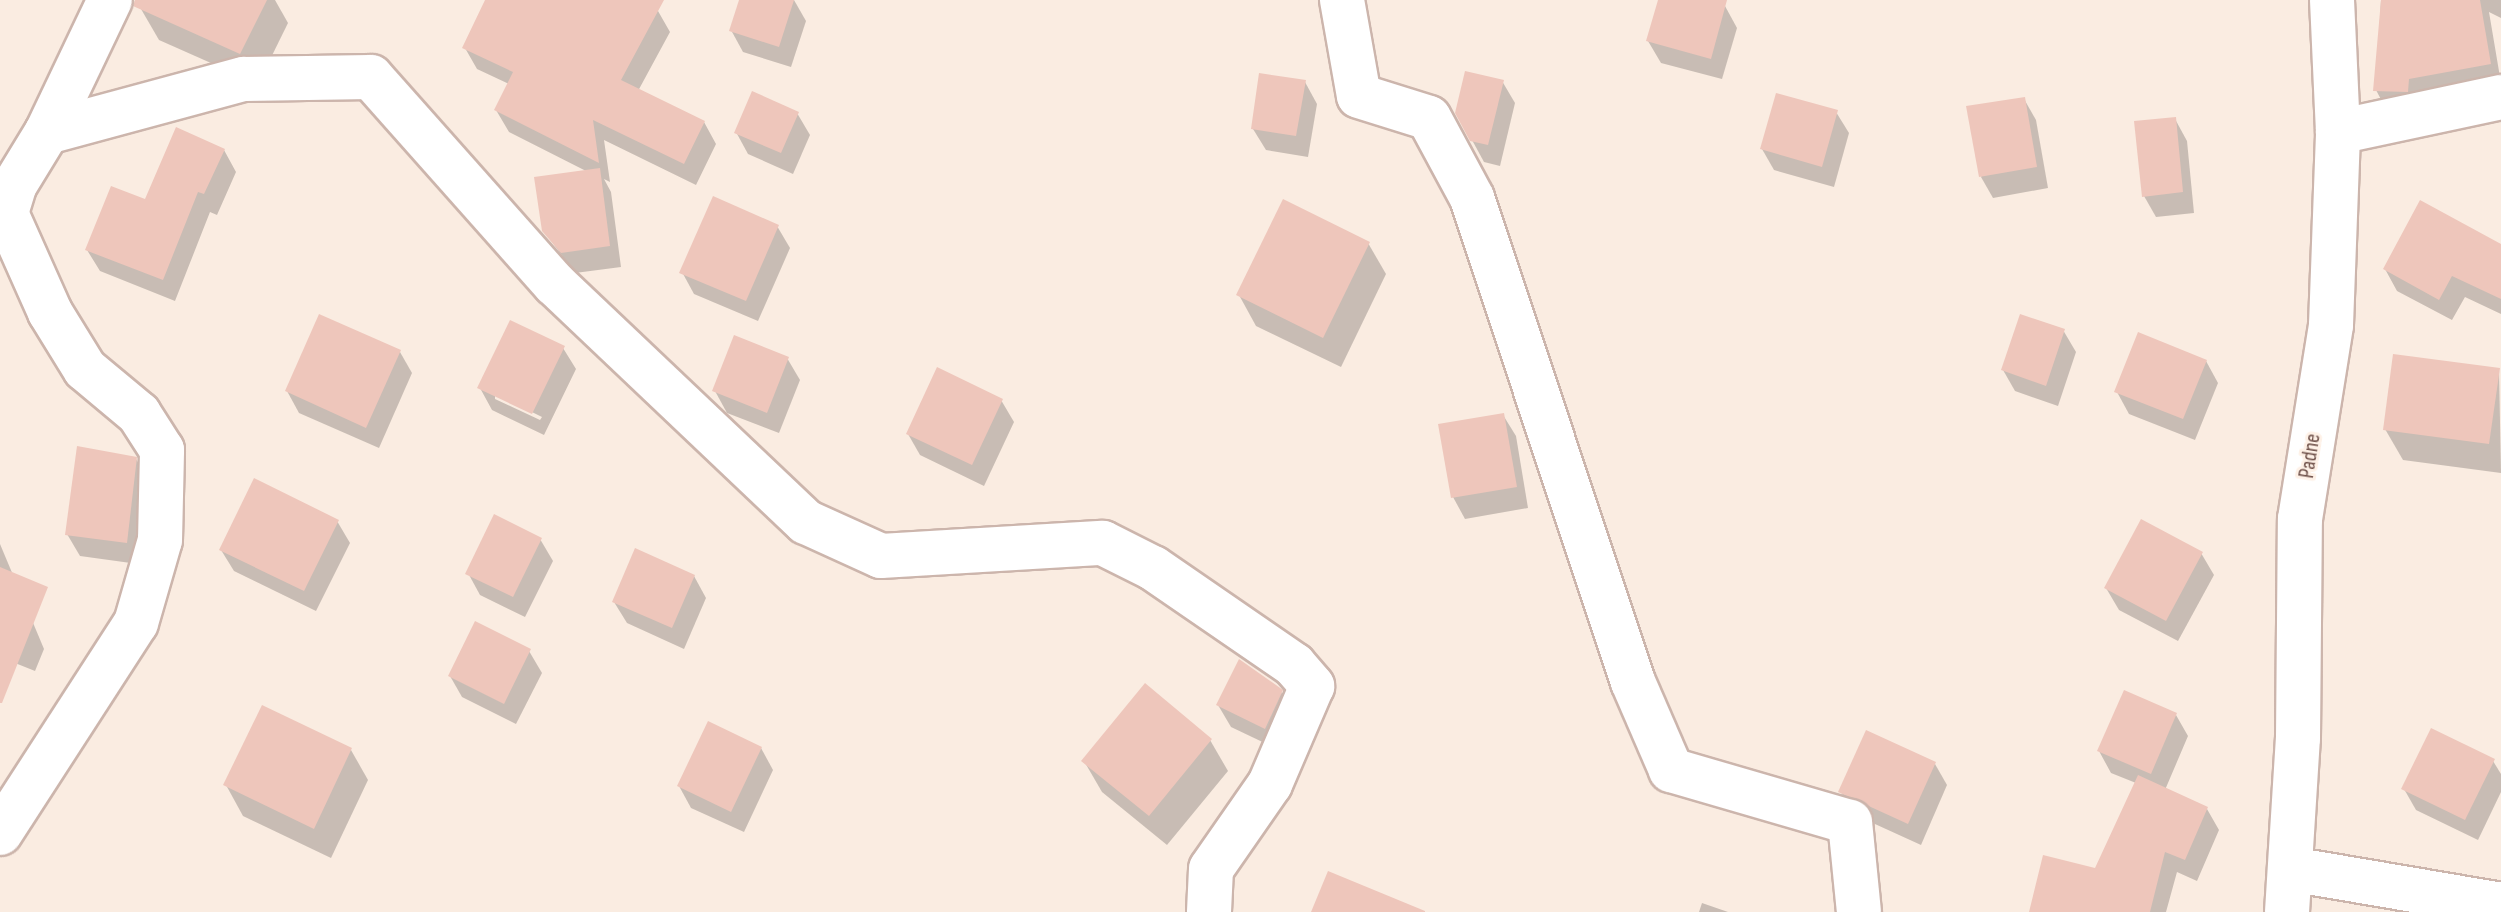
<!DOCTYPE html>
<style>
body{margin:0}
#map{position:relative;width:2501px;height:912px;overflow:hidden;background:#faece1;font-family:"Sofia Sans Condensed",sans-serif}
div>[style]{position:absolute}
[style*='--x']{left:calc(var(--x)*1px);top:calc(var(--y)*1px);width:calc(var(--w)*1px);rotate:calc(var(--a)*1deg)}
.shadow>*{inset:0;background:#0003}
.building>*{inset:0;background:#eec6bb}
.roads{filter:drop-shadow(2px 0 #ccb5ac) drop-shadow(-2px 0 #ccb5ac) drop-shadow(0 2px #ccb5ac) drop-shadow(0 -2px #ccb5ac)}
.street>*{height:44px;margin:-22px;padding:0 22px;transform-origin:22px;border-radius:22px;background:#fff}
span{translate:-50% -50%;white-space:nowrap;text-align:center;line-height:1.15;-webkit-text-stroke:6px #fef1e7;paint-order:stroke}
.street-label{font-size:22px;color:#6f514a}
</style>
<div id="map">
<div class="shadow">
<i style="clip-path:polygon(145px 0,275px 0,288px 23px,258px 84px,159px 40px,141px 9px)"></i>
<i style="clip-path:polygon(487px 0,638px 0,658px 11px,670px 32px,638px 91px,704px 122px,716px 144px,696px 185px,604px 140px,610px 182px,604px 179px,611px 192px,621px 267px,575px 273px,544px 231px,588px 172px,509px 132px,496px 110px,509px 84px,477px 69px,465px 48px)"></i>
<i style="clip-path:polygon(741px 0,794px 0,806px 21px,791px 67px,743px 52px,731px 30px)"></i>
<i style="clip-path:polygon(1660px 0,1702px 0,1725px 6px,1737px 28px,1722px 79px,1661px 63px,1648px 41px)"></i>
<i style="clip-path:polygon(2381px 0,2501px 0,2501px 18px,2489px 12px,2501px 83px,2386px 109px,2376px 90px)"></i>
<i style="clip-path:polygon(1502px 81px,1515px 103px,1500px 166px,1484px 162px,1472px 140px)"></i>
<i style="clip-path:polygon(1305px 82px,1317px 104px,1308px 157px,1266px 150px,1253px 129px)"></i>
<i style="clip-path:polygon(2024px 99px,2036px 120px,2048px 188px,1993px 198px,1981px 177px)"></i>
<i style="clip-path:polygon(1836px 112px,1849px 133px,1834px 187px,1774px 170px,1762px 149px)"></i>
<i style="clip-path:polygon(797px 113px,810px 135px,793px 174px,748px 154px,736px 132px)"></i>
<i style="clip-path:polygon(2175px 119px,2187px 141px,2194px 213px,2156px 217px,2144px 196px)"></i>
<i style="clip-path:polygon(224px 150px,236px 172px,217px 215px,210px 212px,175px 301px,100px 271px,87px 250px,146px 202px)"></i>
<i style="clip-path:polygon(777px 226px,790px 248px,758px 321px,694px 294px,682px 272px)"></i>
<i style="clip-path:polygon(1368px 243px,1386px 274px,1341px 367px,1256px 326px,1239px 295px)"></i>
<i style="clip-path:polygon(2501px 246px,2501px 314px,2465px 297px,2452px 320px,2397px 291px,2385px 269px)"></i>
<i style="clip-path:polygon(2063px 330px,2076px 352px,2058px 406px,2015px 391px,2003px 370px)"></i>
<i style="clip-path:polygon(evenodd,563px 348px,576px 369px,544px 435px,492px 410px,480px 388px,563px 348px,495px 394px,542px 417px,540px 420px,495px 399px,495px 394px)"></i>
<i style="clip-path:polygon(400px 352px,412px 373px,379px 448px,299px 413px,287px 391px)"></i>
<i style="clip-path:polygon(787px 358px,800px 380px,779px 433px,727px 413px,715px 391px)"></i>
<i style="clip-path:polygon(2206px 361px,2218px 383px,2195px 440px,2129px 414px,2117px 392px)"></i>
<i style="clip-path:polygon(2499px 370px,2501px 473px,2403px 460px,2385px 429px)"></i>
<i style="clip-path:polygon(1001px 400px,1014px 422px,984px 486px,920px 455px,908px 434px)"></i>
<i style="clip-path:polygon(1503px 415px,1516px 436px,1528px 508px,1465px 519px,1453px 497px)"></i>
<i style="clip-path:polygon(136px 459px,148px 480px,138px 564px,80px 556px,67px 534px)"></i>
<i style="clip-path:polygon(337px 521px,350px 543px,316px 611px,234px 571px,221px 550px)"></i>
<i style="clip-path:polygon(540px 539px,553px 561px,525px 617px,480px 595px,468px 573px)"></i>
<i style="clip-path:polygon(0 544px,44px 649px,35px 671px,0 657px)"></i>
<i style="clip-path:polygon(2201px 553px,2214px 575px,2178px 641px,2119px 610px,2106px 588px)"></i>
<i style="clip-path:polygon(694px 576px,706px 598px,684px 649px,627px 623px,614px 602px)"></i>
<i style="clip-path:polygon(529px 651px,542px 673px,516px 724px,462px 697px,450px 676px)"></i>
<i style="clip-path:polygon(1281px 692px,1294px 714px,1277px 749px,1231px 727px,1218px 705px)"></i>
<i style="clip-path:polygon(2176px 715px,2188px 736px,2165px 790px,2207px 809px,2219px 830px,2197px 881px,2177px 872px,2166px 912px,2031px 912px,2096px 870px,2136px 783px,2111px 773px,2099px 751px)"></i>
<i style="clip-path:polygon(1210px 740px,1228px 771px,1167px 845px,1102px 792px,1084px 761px)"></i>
<i style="clip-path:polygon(761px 748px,773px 770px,744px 832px,691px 808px,679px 786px)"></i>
<i style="clip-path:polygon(351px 750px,368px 780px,331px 858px,243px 816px,226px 785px)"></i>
<i style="clip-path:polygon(2493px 761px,2501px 774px,2501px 792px,2478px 840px,2416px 810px,2404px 789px)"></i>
<i style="clip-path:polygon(1935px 764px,1947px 785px,1921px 845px,1853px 814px,1841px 792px)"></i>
<i style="clip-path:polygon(1702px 903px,1728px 912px,1699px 912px)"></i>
</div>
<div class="building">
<i style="clip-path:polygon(135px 0,267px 0,240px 54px,133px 6px)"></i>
<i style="clip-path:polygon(485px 0,664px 0,621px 80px,705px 121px,684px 164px,593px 120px,599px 163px,494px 110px,513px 72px,462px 48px)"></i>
<i style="clip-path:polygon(739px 0,794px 0,779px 47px,729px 31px)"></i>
<i style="clip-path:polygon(1658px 0,1727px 0,1711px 59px,1646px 41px)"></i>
<i style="clip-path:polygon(2381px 0,2480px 0,2491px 64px,2409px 79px,2408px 92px,2373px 91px)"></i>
<i style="clip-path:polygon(1465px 71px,1504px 80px,1488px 145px,1470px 141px,1455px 113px)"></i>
<i style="clip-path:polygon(1259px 73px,1306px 80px,1296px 136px,1251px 129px)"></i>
<i style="clip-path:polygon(752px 91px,799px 112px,781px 153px,734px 133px)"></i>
<i style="clip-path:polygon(1776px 93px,1838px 110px,1822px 167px,1760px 149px)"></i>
<i style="clip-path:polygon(2025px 97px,2037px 167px,1979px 177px,1966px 106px)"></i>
<i style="clip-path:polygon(2176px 117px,2183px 192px,2142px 197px,2134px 121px)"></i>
<i style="clip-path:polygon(176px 127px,225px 149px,204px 194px,198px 192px,163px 280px,85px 250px,111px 186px,145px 199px)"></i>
<i style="clip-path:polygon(600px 168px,610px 246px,561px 253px,542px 231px,534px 177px)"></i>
<i style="clip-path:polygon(713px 196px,779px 225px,746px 301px,679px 273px)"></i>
<i style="clip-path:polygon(1283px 199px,1370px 242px,1323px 338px,1236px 295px)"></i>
<i style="clip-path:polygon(2420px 200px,2501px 244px,2501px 299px,2452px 276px,2439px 300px,2383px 269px)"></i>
<i style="clip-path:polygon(319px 314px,401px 350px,366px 428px,285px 391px)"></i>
<i style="clip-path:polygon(2020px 314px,2065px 329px,2046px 386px,2001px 370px)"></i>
<i style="clip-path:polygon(510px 320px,565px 346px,532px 414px,477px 388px)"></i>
<i style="clip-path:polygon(2138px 332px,2207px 360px,2183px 419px,2114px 392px)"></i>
<i style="clip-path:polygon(734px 335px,789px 357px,767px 413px,712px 391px)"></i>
<i style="clip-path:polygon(2393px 354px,2500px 368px,2489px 444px,2383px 430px)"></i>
<i style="clip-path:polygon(937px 367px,1003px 399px,972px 465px,906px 434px)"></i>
<i style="clip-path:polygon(1504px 413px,1517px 487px,1451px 498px,1438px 424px)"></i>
<i style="clip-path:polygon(77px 446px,137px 457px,127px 543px,65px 535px)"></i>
<i style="clip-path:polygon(254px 478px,339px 520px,304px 591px,219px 550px)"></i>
<i style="clip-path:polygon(494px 514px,542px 538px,513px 597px,465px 574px)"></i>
<i style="clip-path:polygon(2141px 519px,2203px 552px,2166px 621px,2104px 588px)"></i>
<i style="clip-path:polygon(635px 548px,695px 575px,672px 628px,612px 602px)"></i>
<i style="clip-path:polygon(0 567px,48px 587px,2px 703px,0 703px)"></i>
<i style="clip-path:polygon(475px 621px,531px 649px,504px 704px,448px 676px)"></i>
<i style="clip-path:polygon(1239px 659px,1283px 690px,1265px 729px,1216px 705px)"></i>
<i style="clip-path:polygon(1145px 683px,1212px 739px,1149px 816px,1081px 761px)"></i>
<i style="clip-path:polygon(2124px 690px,2177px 713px,2151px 774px,2097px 751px)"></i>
<i style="clip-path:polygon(262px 705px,352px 748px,314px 829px,223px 785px)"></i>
<i style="clip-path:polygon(708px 721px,762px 747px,731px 812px,677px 786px)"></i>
<i style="clip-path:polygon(2431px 728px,2495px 759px,2465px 820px,2401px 789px)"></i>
<i style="clip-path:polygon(1866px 730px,1936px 762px,1908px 824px,1838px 792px)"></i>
<i style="clip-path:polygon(2138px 775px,2208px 807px,2185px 860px,2165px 852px,2150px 912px,2029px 912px,2043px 855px,2095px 868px)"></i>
<i style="clip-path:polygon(1328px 871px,1425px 911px,1425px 912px,1311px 912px)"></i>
</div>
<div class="roads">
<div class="street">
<i style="--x:1342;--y:0;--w:97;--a:80"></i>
<i style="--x:1359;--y:96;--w:73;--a:17.4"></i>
<i style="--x:1429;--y:118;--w:91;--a:61.7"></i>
<i style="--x:1472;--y:198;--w:510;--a:71.6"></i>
<i style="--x:1633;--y:682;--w:96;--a:66.6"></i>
<i style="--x:1671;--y:770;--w:186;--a:16.2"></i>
<i style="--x:1850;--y:822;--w:90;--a:84.3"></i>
<i style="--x:47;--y:132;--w:204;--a:-15.1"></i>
<i style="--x:244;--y:79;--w:127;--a:-0.9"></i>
<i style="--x:371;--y:77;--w:277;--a:48.4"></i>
<i style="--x:555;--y:284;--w:346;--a:43.5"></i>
<i style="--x:806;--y:522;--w:82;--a:24.4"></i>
<i style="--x:881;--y:556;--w:222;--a:-3.4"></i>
<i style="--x:1103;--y:543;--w:56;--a:26.6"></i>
<i style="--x:1153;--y:568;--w:171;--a:34.5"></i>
<i style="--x:1294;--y:665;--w:28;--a:49"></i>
<i style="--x:1312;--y:686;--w:107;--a:113.2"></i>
<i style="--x:1270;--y:784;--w:103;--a:124.8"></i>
<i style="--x:1211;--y:869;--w:43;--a:92.7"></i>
<i style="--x:2338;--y:132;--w:167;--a:-12.1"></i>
<i style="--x:0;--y:833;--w:250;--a:-57.1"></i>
<i style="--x:136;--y:623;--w:86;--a:-73.9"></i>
<i style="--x:160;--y:540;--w:90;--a:-88.7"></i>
<i style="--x:162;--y:450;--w:43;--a:-122.6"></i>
<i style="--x:139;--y:414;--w:70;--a:-140.2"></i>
<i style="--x:85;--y:369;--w:67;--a:-121.6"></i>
<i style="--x:50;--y:312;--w:108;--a:-114"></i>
<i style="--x:6;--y:213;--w:28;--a:-73"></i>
<i style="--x:14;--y:186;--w:63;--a:-58.6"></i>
<i style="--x:47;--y:132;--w:146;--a:-64.5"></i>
<i style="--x:2291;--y:869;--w:213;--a:9.7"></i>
<i style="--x:2287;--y:912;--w:174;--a:-86.4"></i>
<i style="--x:2298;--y:738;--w:219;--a:-89.5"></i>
<i style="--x:2300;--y:519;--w:196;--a:-80.9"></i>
<i style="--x:2331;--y:325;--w:193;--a:-87.9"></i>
<i style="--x:2338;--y:132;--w:132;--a:-92.6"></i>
</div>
</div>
<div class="street-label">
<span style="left:2310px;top:456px;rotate:-81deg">Padne</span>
</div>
</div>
